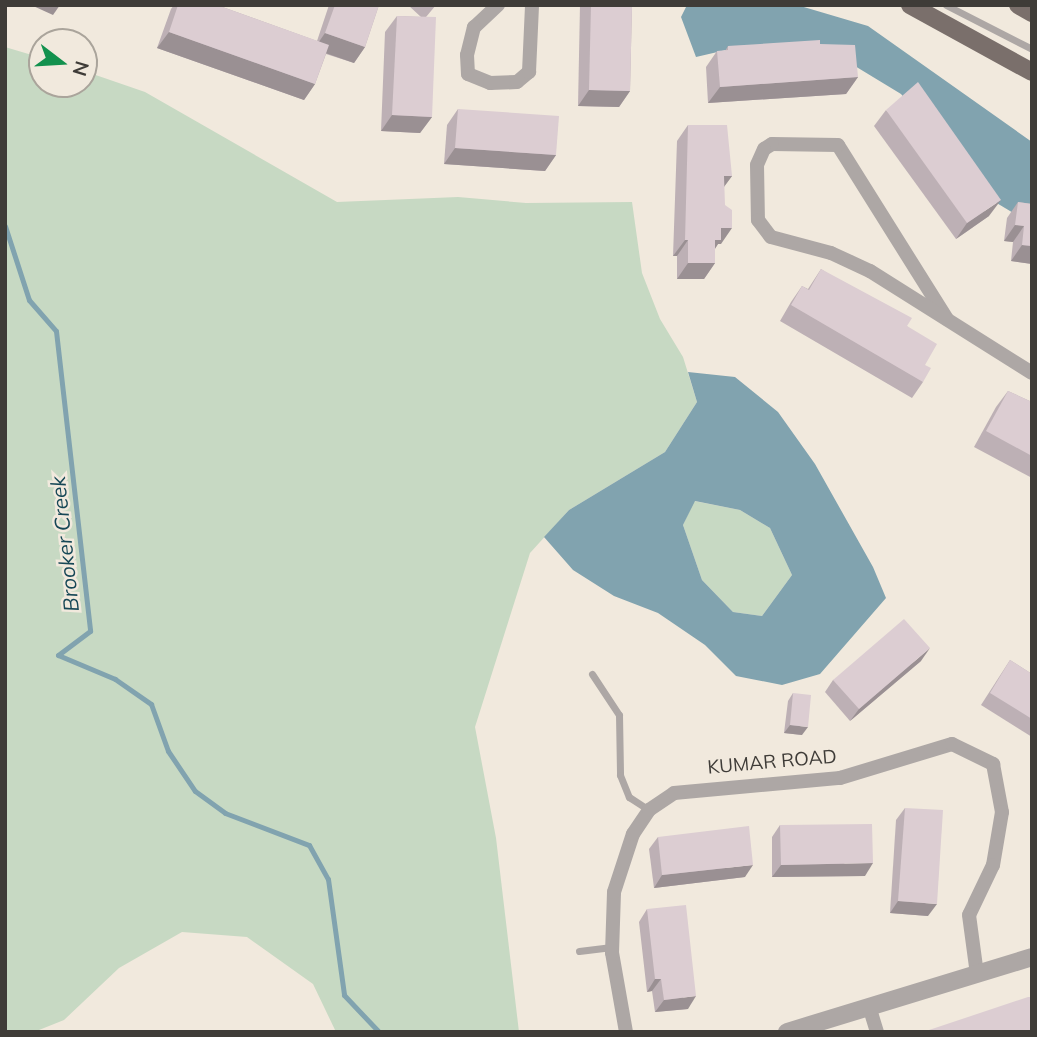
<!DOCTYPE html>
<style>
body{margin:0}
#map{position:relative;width:1037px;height:1037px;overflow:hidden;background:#f1e9dd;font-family:Mulish,sans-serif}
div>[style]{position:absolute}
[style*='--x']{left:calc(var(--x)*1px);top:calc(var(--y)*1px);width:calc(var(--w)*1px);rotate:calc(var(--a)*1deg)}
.green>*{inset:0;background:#c7d9c3}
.water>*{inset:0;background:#81a3af}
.stream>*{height:5px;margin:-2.5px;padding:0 2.5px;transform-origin:2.5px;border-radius:2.5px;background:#81a3af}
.service>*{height:7px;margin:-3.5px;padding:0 3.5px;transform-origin:3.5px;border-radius:3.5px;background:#ada7a5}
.minor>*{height:14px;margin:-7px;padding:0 7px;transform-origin:7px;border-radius:7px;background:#ada7a5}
.tertiary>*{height:18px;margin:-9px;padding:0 9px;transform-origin:9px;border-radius:9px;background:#ada7a5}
.primary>*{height:18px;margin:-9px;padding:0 9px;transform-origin:9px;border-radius:9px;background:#7a6f6b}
.wall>*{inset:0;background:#bdb0b5}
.shaded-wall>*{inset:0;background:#9a9093}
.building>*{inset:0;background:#dccdd2}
span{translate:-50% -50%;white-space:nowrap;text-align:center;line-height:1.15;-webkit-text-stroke:5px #f1e9dd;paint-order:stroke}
.street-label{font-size:19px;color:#3f3c38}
.water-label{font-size:21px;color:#164756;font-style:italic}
.frame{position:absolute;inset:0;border:7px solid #3f3c38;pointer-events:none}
.north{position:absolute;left:28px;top:28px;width:70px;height:70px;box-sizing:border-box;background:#f1e9dd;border:2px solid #aaa49b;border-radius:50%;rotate:107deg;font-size:19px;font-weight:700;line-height:28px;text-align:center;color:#3f3c38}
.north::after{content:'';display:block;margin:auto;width:24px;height:32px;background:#13914e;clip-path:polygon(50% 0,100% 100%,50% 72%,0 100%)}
</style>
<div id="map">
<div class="green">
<i style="clip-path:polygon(5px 47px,42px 58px,42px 84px,84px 84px,84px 71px,145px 92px,337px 202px,458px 197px,526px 203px,632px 202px,642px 273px,660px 319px,683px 357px,697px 402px,665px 452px,569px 510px,530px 553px,475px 727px,496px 838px,519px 1032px,336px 1032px,313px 984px,247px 937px,182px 932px,119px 968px,64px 1020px,34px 1032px,5px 1032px)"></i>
<i style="clip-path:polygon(694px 501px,740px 510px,770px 528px,792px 575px,762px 616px,733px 612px,702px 580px,683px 525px)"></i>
</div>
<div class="water">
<i style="clip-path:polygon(687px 5px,797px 5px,868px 26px,1032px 142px,1032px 215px,1015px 214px,985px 196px,901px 94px,845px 60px,739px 47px,696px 57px,681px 17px)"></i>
<i style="clip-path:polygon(evenodd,688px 372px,735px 377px,778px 412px,815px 464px,873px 567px,886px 598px,820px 674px,782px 685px,736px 676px,705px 645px,658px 613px,614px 596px,573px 570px,544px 537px,569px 510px,665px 452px,697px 402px,688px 372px,695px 501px,740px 510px,770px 528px,792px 575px,762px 616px,733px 612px,702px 580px,683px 525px,695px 501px)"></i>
</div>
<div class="stream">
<i style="--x:5;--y:226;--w:78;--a:72"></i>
<i style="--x:29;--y:300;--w:41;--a:48.9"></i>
<i style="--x:56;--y:331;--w:302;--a:83.5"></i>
<i style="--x:90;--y:631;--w:40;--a:143"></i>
<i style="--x:58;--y:655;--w:62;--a:22.8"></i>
<i style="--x:115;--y:679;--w:44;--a:34.8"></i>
<i style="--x:151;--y:704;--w:50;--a:70.1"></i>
<i style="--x:168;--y:751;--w:48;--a:56"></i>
<i style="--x:195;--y:791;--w:37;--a:36"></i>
<i style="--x:225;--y:813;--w:90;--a:20.9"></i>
<i style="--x:309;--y:845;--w:39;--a:61"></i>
<i style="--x:328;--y:879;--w:117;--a:82.1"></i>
<i style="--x:344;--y:995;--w:51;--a:46.6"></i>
</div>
<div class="service">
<i style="--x:946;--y:5;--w:97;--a:27.1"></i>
<i style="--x:592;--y:674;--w:49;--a:56.6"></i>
<i style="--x:619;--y:715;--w:60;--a:89"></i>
<i style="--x:620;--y:775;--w:24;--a:68"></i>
<i style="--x:629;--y:797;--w:24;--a:33"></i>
<i style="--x:579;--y:951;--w:33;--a:-7"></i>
</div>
<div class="minor">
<i style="--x:498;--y:5;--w:33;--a:137"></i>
<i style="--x:474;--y:27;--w:29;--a:104"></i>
<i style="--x:467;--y:55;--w:19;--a:87"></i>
<i style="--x:468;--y:74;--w:24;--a:22"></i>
<i style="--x:490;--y:83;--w:27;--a:-2"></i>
<i style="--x:517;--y:82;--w:16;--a:-40"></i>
<i style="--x:529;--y:72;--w:67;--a:-87.4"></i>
<i style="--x:947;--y:319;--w:205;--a:-122.1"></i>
<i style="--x:838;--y:145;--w:66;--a:-179.1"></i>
<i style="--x:772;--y:144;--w:9;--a:148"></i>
<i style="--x:764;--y:149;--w:17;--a:114"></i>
<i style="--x:757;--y:165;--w:55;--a:89"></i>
<i style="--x:758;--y:220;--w:21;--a:53"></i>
<i style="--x:771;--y:237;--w:62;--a:14.9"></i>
<i style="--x:831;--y:253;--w:43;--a:24.8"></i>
<i style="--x:870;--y:271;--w:191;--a:32.2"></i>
<i style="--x:869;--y:1006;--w:27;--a:73"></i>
<i style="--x:626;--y:1032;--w:80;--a:-100"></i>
<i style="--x:612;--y:953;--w:61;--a:-88.1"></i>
<i style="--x:614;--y:892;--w:61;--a:-71.9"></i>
<i style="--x:633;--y:834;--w:29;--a:-56"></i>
<i style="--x:649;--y:810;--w:30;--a:-34"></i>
<i style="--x:674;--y:793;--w:167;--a:-5.2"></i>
<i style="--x:840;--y:778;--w:117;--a:-16.9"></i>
<i style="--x:952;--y:744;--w:46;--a:26"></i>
<i style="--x:993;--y:764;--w:49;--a:79.4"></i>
<i style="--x:1002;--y:812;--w:54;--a:99.6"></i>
<i style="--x:993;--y:865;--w:55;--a:115.6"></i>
<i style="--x:969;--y:915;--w:60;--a:82.3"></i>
</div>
<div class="tertiary">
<i style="--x:787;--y:1032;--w:256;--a:-17"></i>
</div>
<div class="primary">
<i style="--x:910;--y:5;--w:139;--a:28.8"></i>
<i style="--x:1018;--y:5;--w:16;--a:30"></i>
</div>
<div class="wall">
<i style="clip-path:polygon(174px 5px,217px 5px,317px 41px,329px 5px,379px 5px,365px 47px,354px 63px,326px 54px,315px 84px,304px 100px,157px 48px,171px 9px)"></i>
<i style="clip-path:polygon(408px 5px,436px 5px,426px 17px,432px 117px,420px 133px,381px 131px,385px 32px,397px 16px,421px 17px)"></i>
<i style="clip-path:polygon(580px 5px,632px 5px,630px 91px,619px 107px,578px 106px)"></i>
<i style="clip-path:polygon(820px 44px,858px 77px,846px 94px,708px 103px,706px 67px,717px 51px,725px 51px,728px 46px)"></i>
<i style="clip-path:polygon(458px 109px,556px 155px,545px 171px,444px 164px,447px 125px)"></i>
<i style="clip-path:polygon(886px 110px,989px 216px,956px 239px,874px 126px)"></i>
<i style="clip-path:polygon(688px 125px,732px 176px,724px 187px,721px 244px,718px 244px,715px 249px,715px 263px,704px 279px,677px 279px,677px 256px,673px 256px,677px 141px)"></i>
<i style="clip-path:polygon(1018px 202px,1032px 204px,1032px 264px,1011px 261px,1013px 242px,1004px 241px,1007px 218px)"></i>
<i style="clip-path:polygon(821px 269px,907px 326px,925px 365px,923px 382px,912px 398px,780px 321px,791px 302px,802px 286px,808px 289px)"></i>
<i style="clip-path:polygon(1008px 391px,1032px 402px,1032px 478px,974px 447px,996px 407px)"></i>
<i style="clip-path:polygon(1010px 660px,1032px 674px,1032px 737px,981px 705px)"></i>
<i style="clip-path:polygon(921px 661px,850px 721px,825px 692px,833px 680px)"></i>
<i style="clip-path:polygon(793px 693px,802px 735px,784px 733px,788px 701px)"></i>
<i style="clip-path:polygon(905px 808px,928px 916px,890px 913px,896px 820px)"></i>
<i style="clip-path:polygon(780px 825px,865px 876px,772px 877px,772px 837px)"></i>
<i style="clip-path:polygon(658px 837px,745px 877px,654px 888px,649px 849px)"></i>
<i style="clip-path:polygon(647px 909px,688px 1009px,655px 1012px,652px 991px,647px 992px,639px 922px)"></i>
</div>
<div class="shaded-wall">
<i style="clip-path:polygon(31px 5px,60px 5px,53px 15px)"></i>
<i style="clip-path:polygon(169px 32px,315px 84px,304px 100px,157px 48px)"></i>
<i style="clip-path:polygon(325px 33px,365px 47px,354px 63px,314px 49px)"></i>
<i style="clip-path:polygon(858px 77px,846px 94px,708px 103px,720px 87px)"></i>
<i style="clip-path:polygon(589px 90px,630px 91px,619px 107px,578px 106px)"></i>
<i style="clip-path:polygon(392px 115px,432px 117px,420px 133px,381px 131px)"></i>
<i style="clip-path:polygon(455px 148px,556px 155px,545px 171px,444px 164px)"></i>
<i style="clip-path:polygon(724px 176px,732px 176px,720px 192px)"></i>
<i style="clip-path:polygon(1001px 200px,989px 216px,956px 239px,967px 223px)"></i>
<i style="clip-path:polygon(1015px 225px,1024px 226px,1013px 242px,1004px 241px)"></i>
<i style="clip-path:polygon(721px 228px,732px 228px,721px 244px,718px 244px,710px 256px,704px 256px)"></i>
<i style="clip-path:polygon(685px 240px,688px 240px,677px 256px,673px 256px)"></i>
<i style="clip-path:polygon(1022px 245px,1032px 246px,1032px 264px,1011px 261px)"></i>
<i style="clip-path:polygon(688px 263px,715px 263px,704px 279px,677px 279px)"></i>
<i style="clip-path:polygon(930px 648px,921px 661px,850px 721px,859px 709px)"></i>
<i style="clip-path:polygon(790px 725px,808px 727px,802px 735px,784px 733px)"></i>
<i style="clip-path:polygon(873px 863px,865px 876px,772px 877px,781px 865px)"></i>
<i style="clip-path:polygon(753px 865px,745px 877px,654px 888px,662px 875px)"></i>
<i style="clip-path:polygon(898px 901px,937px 904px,928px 916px,890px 913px)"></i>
<i style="clip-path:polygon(655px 979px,661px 979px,652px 991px,647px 992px)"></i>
<i style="clip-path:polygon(696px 996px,688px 1009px,655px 1012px,664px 1000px)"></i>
</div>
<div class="building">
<i style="clip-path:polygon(178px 5px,217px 5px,329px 45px,315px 84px,169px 32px)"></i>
<i style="clip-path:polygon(335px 5px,379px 5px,365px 47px,325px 33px)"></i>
<i style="clip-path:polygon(591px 5px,632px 5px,630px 91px,589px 90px)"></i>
<i style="clip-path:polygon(397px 16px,436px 17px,432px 117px,392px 115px)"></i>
<i style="clip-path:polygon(820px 40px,820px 44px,855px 45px,858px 77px,720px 87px,717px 51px,728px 50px,728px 46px)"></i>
<i style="clip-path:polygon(918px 82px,1001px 200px,967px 223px,886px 110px)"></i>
<i style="clip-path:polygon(458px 109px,559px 116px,556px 155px,455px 148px)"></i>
<i style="clip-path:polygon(688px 125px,727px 125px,732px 176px,724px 176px,725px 205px,732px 210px,732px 228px,721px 228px,721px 240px,715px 240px,715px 263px,688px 263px,688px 240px,685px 240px)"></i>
<i style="clip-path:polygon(1018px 202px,1032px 204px,1032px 246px,1022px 245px,1024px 226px,1015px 225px)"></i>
<i style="clip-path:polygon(821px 269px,912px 318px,907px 326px,937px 344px,925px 365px,931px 368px,923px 382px,791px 305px,802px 286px,809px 290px)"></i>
<i style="clip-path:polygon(1008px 391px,1032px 402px,1032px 456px,986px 431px)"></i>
<i style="clip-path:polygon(904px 619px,930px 648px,859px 709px,833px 680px)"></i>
<i style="clip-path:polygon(1010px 660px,1032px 674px,1032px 719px,990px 693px)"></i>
<i style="clip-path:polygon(793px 693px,811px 695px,808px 727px,790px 725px)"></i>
<i style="clip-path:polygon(905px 808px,943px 810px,937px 904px,898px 901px)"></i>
<i style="clip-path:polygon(872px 824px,873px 863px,781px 865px,780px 825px)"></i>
<i style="clip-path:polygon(749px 826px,753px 865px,662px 875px,658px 837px)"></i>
<i style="clip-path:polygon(686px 905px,696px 996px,664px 1000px,661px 979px,655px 979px,647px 909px)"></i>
<i style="clip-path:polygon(1028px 997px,1032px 997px,1032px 1032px,923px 1032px)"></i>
</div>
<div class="street-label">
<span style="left:772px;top:762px;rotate:-5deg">KUMAR ROAD</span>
</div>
<div class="water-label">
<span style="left:64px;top:544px;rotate:-96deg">Brooker Creek</span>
</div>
<div class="frame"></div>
<div class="north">N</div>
</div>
